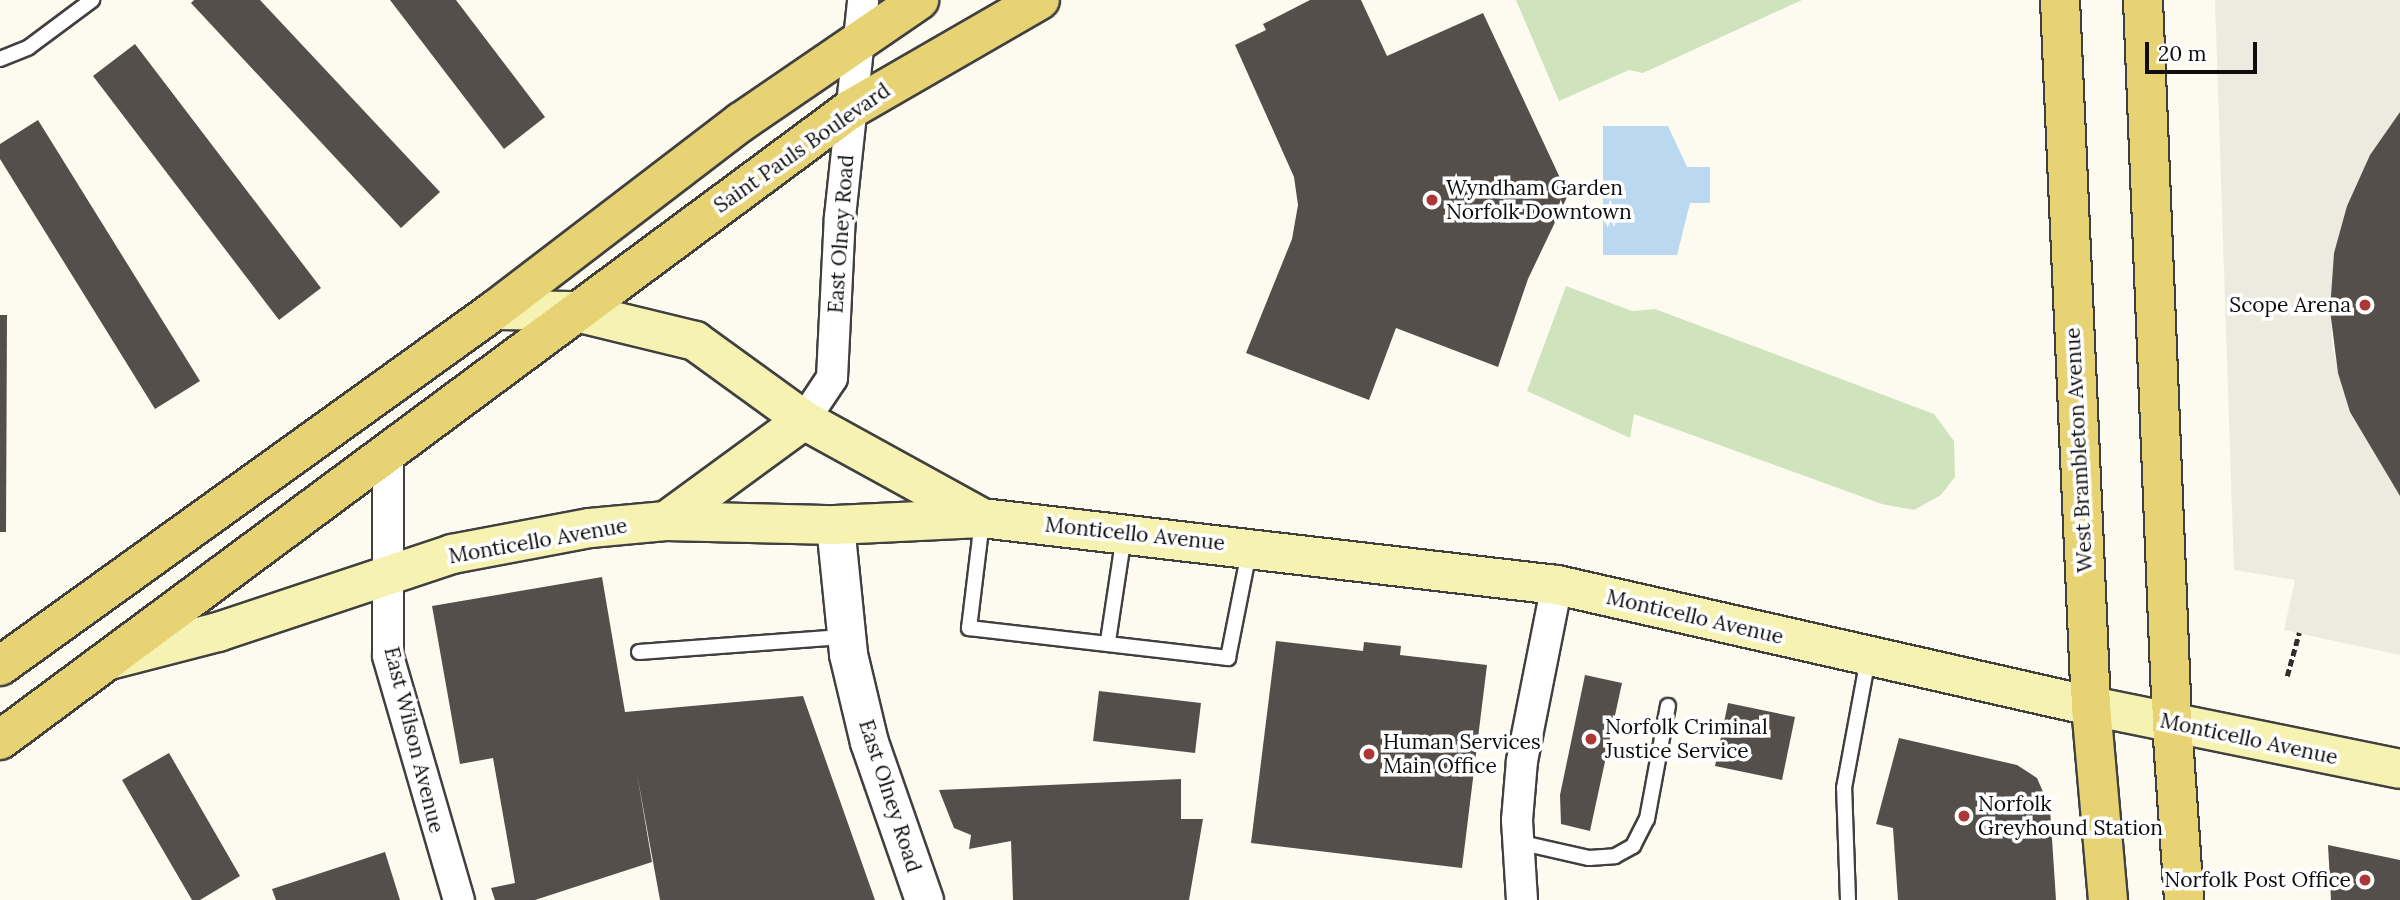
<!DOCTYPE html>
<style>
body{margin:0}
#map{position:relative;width:2400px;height:900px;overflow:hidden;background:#fdfbef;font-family:Lora,serif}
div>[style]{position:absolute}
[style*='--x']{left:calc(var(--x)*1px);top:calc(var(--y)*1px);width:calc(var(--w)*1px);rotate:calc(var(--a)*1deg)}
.green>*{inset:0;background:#cfe4bd}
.plaza>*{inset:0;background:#edeadf}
.water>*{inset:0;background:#bad8ef}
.building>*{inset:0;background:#554f4b}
.path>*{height:4.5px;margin-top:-2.25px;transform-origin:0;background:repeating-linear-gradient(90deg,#2f2f2f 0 7px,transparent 0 10.5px)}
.roads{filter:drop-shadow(2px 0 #404040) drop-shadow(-2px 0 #404040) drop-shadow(0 2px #404040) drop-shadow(0 -2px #404040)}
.service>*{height:14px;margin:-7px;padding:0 7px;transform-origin:7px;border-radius:7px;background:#fff}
.minor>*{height:30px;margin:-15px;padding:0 15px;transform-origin:15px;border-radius:15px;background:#fff}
.tertiary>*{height:37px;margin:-18.5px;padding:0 18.5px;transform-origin:18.5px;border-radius:18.5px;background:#fff}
.secondary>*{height:38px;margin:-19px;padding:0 19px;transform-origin:19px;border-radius:19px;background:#f6f2b2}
.primary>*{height:38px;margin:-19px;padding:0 19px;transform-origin:19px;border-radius:19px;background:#e8d374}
.dots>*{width:19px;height:19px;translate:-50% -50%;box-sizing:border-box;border:4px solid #fff;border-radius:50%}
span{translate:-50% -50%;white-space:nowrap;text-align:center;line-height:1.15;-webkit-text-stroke:7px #fff;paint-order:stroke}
.street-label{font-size:21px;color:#0d0d0d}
.poi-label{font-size:21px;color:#0d0d0d}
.left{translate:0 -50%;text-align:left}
.right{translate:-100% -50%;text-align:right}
.scale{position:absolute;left:2145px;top:42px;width:112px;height:32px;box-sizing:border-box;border:4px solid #0d0d0d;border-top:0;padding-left:9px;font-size:21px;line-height:24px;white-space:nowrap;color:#0d0d0d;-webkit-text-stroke:5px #fff;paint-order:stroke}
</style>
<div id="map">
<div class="green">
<i style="clip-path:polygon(1516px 0,1802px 0,1643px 73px,1629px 70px,1559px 101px)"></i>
<i style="clip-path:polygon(1566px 286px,1632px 311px,1655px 309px,1934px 414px,1954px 441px,1955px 477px,1941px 495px,1914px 510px,1882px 504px,1634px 414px,1630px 438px,1527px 391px)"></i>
</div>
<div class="plaza">
<i style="clip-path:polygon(2215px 0,2400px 0,2400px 113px,2370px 155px,2347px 206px,2334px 253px,2330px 310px,2333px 350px,2350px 412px,2400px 496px,2400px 655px,2284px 630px,2295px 580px,2234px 570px)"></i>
</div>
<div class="water">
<i style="clip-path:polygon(1603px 126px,1668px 126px,1687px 167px,1710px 167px,1710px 203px,1690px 203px,1677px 255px,1603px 255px)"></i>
</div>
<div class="building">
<i style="clip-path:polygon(194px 0,260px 0,440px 192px,401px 228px,191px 3px)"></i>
<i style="clip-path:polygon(390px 0,456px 0,545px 117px,504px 149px)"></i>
<i style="clip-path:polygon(1310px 0,1361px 0,1387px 56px,1483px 13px,1568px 195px,1528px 279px,1498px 367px,1396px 328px,1369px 400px,1246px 353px,1292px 239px,1298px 205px,1294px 177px,1235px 45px,1266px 30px,1263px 24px)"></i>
<i style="clip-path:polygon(135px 44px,321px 288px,279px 320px,93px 76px)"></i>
<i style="clip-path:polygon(2400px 112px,2400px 496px,2350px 412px,2338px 373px,2330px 310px,2334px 253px,2347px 206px,2370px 155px)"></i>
<i style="clip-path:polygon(38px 120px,200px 381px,155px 409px,0 159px,0 144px)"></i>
<i style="clip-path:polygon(0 315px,7px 315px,6px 532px,0 532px)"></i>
<i style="clip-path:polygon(602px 577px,625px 712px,803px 696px,875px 900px,660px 900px,637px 774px,652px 862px,535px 900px,495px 900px,491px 888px,515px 883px,493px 758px,460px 764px,432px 606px)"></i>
<i style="clip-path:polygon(1276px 641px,1363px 651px,1364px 642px,1401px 646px,1400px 655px,1487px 665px,1462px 868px,1251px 843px)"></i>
<i style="clip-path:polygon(1585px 675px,1622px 683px,1590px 831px,1561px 824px,1560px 795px)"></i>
<i style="clip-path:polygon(1099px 691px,1201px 703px,1195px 753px,1093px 741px)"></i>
<i style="clip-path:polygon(1728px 703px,1795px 717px,1782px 780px,1715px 766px)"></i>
<i style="clip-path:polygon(1899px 738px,2017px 765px,2037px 778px,2050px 808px,2056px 900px,1898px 900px,1893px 828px,1876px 824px)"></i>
<i style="clip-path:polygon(169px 753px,240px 876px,200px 900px,192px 900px,122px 780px)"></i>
<i style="clip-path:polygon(1181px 779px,1181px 819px,1203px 819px,1189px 900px,1013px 900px,1011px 841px,969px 849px,971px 835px,954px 828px,939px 790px)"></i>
<i style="clip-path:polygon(2328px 845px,2400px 860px,2400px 900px,2331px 900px)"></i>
<i style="clip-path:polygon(385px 852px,400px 900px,276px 900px,272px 889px)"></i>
</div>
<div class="path">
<i style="--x:2287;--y:676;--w:45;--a:-74.4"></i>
</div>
<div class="roads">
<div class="service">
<i style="--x:0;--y:59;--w:31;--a:-22"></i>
<i style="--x:29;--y:47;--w:79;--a:-36.7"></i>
<i style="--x:982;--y:521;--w:108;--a:96.9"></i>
<i style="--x:969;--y:628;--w:261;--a:6.6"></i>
<i style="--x:1228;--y:658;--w:108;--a:-78.8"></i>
<i style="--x:1108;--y:641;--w:107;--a:-81.4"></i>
<i style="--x:639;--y:652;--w:207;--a:-4.2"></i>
<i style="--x:1518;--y:842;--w:73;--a:12.7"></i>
<i style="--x:1589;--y:858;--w:26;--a:-4"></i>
<i style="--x:1615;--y:856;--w:21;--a:-29"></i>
<i style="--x:1633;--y:846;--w:30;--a:-63"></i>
<i style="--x:1647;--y:819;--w:115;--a:-79.5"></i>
<i style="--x:1848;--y:900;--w:112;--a:-92"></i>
<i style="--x:1844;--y:788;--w:131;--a:-79.5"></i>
</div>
<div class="minor">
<i style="--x:804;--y:420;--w:50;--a:-56.3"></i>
<i style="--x:832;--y:378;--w:161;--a:-87.2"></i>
<i style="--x:840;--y:217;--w:218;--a:-83.9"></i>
<i style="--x:388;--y:451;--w:205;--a:90"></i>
<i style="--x:388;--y:656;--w:254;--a:73.8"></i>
<i style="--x:1522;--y:900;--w:80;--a:-93.6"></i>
<i style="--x:1517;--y:820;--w:59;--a:-85.2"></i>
<i style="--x:1522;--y:761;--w:179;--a:-78.8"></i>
</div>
<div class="tertiary">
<i style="--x:835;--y:525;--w:130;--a:84.2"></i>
<i style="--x:848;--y:654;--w:90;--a:76.6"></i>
<i style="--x:869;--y:742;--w:167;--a:70.8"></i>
</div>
<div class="secondary">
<i style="--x:495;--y:310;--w:77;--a:0.7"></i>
<i style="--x:572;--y:311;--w:127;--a:13.7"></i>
<i style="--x:695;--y:341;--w:135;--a:35.9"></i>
<i style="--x:804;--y:420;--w:203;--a:28.8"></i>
<i style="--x:666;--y:521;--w:171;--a:-36.2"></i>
<i style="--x:109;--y:660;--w:113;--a:-14.4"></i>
<i style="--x:218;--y:632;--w:247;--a:-18.4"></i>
<i style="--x:452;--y:554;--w:140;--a:-10.7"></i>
<i style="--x:590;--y:528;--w:76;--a:-5.3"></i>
<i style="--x:666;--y:521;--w:169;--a:1.4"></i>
<i style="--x:835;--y:525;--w:147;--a:-2.7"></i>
<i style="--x:982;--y:518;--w:579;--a:6.65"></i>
<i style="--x:1557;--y:585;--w:548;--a:12.77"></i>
<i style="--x:2091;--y:706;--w:315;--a:11.5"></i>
</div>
<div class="primary">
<i style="--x:2060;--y:0;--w:707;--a:87.49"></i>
<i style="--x:2091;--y:706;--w:195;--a:85"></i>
<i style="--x:2143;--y:0;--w:724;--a:87.7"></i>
<i style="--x:2172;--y:723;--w:177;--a:86.1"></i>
<i style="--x:0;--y:666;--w:610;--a:-35.72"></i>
<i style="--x:495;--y:310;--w:310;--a:-37.4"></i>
<i style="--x:741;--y:122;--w:216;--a:-34.4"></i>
<i style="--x:0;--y:740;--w:1059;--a:-36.56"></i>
<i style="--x:851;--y:109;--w:218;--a:-30"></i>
</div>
</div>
<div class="dots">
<i style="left:1432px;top:200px;background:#ad3735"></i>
<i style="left:2365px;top:305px;background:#ad3735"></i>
<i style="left:1591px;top:739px;background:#ad3735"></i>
<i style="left:1369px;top:754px;background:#ad3735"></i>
<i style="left:1964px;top:816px;background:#ad3735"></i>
<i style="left:2365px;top:880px;background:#ad3735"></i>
</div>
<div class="street-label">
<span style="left:802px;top:148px;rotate:-35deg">Saint Pauls Boulevard</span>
<span style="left:841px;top:234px;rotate:-86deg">East Olney Road</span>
<span style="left:2079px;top:450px;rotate:-93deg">West Brambleton Avenue</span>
<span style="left:1135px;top:534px;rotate:6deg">Monticello Avenue</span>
<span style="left:538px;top:541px;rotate:-10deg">Monticello Avenue</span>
<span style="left:1695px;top:617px;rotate:13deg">Monticello Avenue</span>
<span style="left:2249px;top:739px;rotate:12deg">Monticello Avenue</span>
<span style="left:414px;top:740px;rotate:76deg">East Wilson Avenue</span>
<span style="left:890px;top:796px;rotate:72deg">East Olney Road</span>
</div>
<div class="poi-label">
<span class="left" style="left:1446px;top:200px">Wyndham Garden<br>Norfolk Downtown</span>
<span class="right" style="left:2351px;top:305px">Scope Arena</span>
<span class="left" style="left:1605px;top:739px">Norfolk Criminal<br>Justice Service</span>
<span class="left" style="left:1383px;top:754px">Human Services<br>Main Office</span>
<span class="left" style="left:1978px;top:816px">Norfolk<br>Greyhound Station</span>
<span class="right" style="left:2351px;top:880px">Norfolk Post Office</span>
</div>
<div class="scale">20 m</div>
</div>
